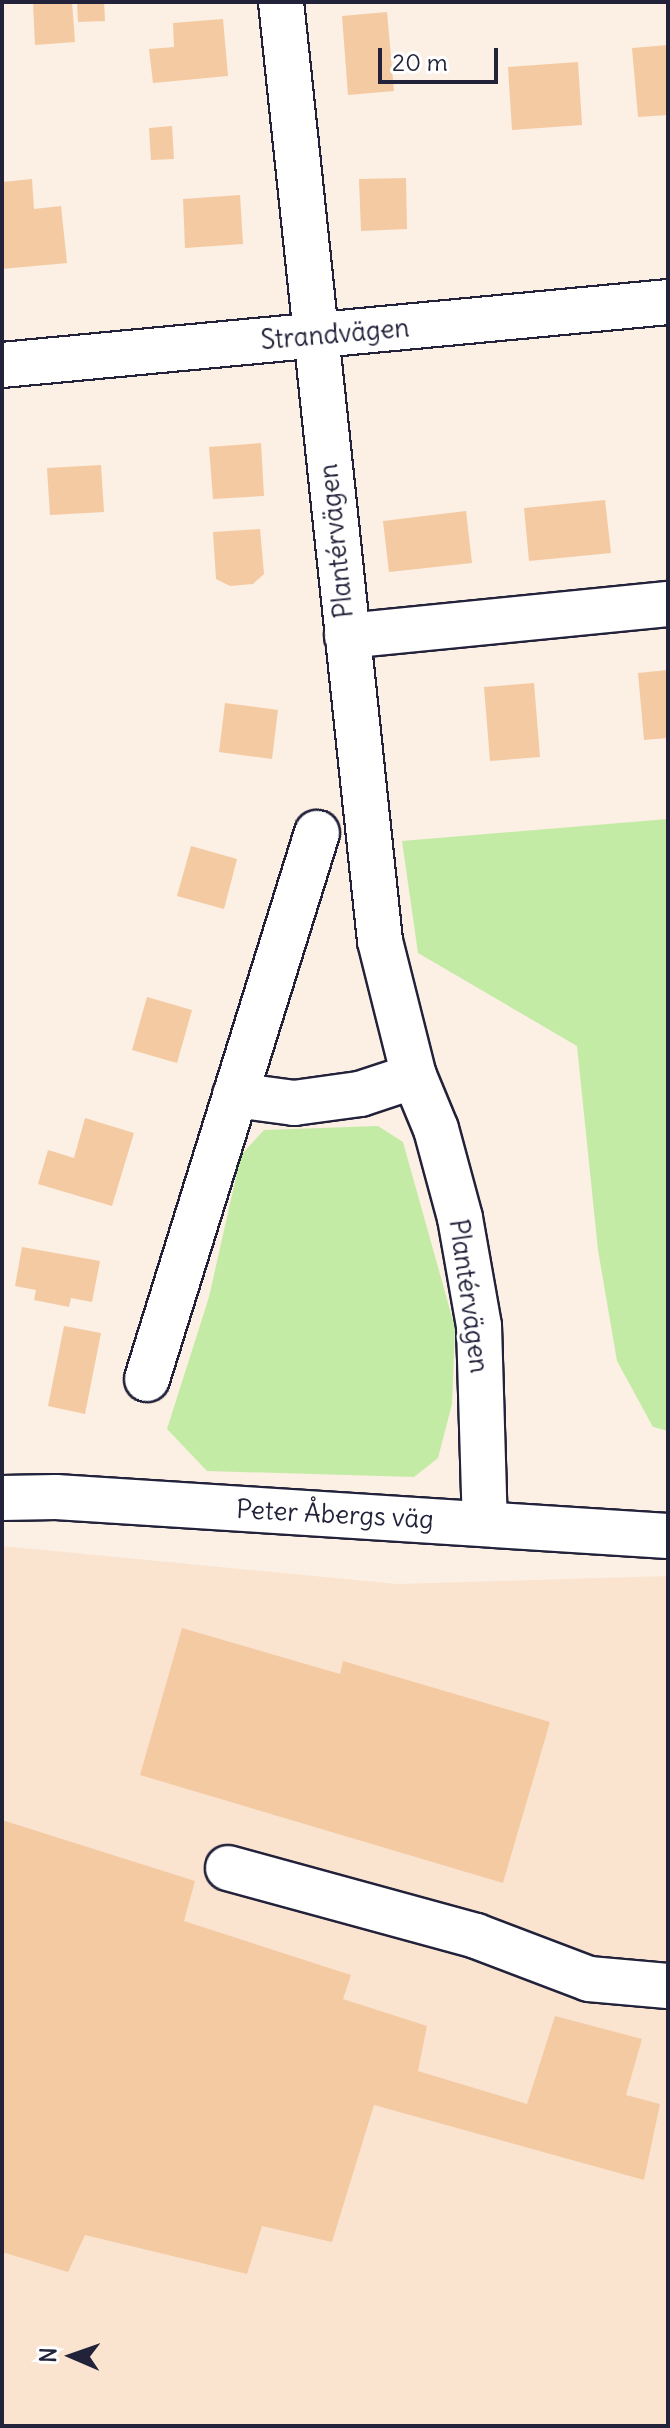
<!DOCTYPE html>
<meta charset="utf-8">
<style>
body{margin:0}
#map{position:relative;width:670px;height:2428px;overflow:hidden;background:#fcefe3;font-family:Delius,sans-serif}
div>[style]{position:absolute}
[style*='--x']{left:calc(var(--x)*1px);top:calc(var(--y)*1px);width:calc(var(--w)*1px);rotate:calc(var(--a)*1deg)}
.built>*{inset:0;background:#fae4d0}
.green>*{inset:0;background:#c3eba6}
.building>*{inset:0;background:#f4caa3}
.roads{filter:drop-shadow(2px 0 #22223b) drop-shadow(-2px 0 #22223b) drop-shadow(0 2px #22223b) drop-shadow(0 -2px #22223b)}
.minor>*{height:44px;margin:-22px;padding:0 22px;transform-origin:22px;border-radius:22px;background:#fff}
span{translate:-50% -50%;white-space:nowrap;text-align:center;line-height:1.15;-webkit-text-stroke:6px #fff;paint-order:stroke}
.street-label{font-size:26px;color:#22223b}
.frame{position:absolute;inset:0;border:4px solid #22223b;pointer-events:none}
.north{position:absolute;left:32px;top:2316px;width:80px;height:80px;-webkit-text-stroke:6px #fff;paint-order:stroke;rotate:272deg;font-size:22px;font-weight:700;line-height:32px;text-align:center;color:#22223b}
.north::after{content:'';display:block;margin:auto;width:28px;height:36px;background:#22223b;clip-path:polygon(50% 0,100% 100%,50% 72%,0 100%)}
.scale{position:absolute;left:378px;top:48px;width:120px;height:36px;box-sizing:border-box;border:4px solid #22223b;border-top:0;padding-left:10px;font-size:24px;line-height:28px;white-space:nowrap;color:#22223b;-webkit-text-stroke:6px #fff;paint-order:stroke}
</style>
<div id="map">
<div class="built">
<i style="clip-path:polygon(2px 1546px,397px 1584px,668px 1576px,668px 2426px,2px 2426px)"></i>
</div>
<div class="green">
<i style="clip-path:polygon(668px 819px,668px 1431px,653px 1427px,617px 1361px,598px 1250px,577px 1046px,418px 953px,402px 841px)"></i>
<i style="clip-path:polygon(378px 1126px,403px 1142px,455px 1328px,452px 1404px,438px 1458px,414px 1477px,207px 1471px,167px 1429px,209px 1297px,241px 1155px,264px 1130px)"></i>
</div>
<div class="building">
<i style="clip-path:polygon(33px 2px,72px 2px,75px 42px,35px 45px)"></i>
<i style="clip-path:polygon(77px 2px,104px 2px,105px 21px,78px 22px)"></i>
<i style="clip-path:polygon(387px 12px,394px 91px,348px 95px,342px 16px)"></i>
<i style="clip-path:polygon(223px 19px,228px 76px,153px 83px,149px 49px,174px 47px,173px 23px)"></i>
<i style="clip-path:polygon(668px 45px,668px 115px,638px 117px,632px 48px)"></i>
<i style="clip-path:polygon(578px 62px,582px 125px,512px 130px,508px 67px)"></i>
<i style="clip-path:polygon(172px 126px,174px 159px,151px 160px,149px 128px)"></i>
<i style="clip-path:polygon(406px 178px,407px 229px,361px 231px,359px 179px)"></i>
<i style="clip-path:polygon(32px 179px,34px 209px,61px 206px,67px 263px,2px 269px,2px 182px)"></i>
<i style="clip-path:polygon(240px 195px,243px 244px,185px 248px,183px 199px)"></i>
<i style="clip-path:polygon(261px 443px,264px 496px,213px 499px,209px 447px)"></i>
<i style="clip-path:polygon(101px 465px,104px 512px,50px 515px,47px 468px)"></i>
<i style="clip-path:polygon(605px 500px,611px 553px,529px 561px,524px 508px)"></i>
<i style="clip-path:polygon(466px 511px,472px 563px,389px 572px,383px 521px)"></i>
<i style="clip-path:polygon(260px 529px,264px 574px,253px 584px,230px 586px,216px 579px,213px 532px)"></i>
<i style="clip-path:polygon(668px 670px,668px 738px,644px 740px,638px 673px)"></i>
<i style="clip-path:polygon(534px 683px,540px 757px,490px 761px,484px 687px)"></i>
<i style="clip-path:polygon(225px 703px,278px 710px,272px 759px,219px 752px)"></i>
<i style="clip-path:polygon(191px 846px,237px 859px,224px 909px,177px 896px)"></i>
<i style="clip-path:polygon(147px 997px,192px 1010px,177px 1063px,132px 1050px)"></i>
<i style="clip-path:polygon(85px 1118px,134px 1133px,112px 1206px,38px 1184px,48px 1150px,74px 1158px)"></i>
<i style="clip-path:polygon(22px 1247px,100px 1261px,92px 1302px,71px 1298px,69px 1307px,34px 1300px,36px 1290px,15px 1286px)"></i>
<i style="clip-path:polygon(64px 1326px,101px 1333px,85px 1414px,48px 1406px)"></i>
<i style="clip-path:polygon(182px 1628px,340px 1674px,343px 1661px,550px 1722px,503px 1883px,140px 1775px)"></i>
<i style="clip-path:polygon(2px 1820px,195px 1881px,184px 1921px,351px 1975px,343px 1999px,427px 2026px,418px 2071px,527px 2104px,555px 2016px,642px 2039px,626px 2095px,660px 2104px,644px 2180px,374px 2105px,332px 2242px,262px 2226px,247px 2274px,85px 2235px,68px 2272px,2px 2252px)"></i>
</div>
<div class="roads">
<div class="minor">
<i style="--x:281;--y:2;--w:944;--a:83.98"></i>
<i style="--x:380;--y:941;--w:139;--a:75.9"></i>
<i style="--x:414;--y:1076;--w:57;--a:67.5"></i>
<i style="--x:436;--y:1129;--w:92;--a:74.9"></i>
<i style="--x:460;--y:1218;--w:110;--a:80"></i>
<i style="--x:479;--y:1326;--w:197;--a:88.3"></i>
<i style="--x:2;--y:365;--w:669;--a:-5.4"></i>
<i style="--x:347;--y:636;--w:323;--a:-5.7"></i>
<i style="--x:235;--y:1095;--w:60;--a:7.7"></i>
<i style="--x:294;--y:1103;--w:67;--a:-7.8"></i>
<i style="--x:360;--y:1094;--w:57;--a:-18.4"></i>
<i style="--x:147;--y:1379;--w:572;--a:-72.71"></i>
<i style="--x:2;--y:1498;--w:54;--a:-1.1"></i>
<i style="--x:56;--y:1497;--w:613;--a:3.65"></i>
<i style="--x:228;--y:1868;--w:257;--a:15.3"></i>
<i style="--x:476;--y:1936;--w:121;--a:20.8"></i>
<i style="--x:589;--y:1979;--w:79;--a:5.1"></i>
</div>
</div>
<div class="street-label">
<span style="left:335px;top:334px;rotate:-5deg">Strandvägen</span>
<span style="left:336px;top:541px;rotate:-96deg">Plantérvägen</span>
<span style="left:469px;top:1296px;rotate:82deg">Plantérvägen</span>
<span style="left:335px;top:1514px;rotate:3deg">Peter Åbergs väg</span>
</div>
<div class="frame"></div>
<div class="north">N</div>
<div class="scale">20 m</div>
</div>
